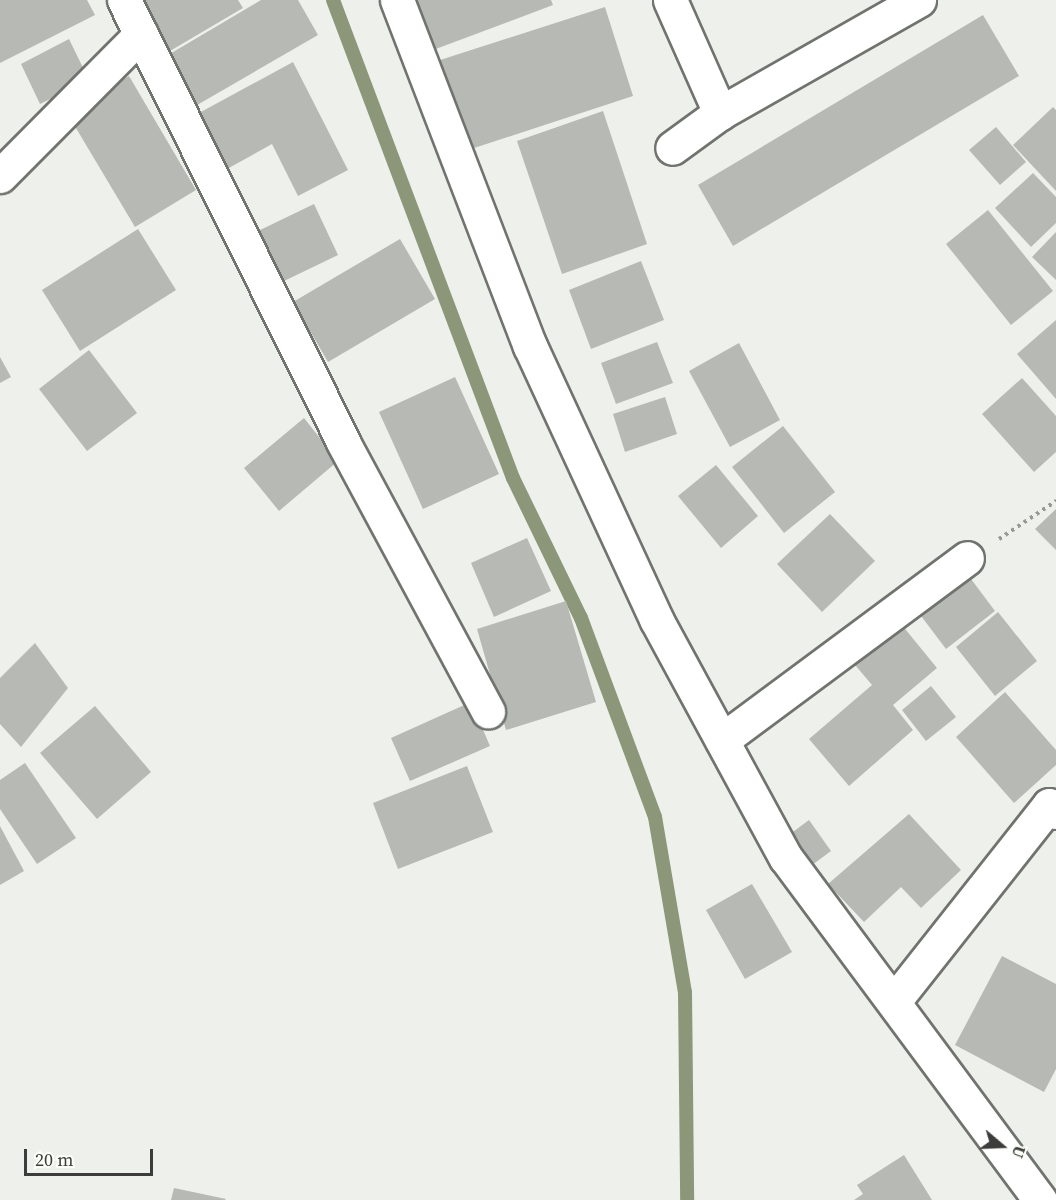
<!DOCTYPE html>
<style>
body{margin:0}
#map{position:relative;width:1056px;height:1200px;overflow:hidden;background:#eef1eb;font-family:"Source Serif 4",serif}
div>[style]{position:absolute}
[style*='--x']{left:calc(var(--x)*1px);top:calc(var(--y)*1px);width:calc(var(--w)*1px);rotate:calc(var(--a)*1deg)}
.stream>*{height:14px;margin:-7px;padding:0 7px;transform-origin:7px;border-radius:7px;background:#8c9779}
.building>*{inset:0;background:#b7b9b4}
.path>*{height:4px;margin-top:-2px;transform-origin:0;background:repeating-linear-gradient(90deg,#979995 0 3px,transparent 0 7.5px)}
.roads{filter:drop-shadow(2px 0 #71736e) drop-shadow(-2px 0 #71736e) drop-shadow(0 2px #71736e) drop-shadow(0 -2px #71736e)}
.street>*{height:33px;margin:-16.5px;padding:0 16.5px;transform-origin:16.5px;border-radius:16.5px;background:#fff}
span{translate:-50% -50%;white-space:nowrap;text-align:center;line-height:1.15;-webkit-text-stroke:6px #fcfef8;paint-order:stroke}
.north{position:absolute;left:972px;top:1116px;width:60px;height:60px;-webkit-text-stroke:4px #fcfef8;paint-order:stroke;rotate:109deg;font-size:16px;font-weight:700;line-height:24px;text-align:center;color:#3c3d3b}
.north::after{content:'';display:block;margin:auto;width:21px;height:27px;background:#3c3d3b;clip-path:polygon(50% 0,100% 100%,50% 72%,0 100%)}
.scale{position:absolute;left:24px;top:1149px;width:129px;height:27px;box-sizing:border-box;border:3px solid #3c3d3b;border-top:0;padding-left:8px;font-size:18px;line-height:21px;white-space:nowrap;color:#3c3d3b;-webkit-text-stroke:4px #fcfef8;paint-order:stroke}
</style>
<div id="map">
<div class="stream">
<i style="--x:333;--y:0;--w:511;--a:69.37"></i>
<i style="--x:513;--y:478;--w:156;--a:64.1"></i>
<i style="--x:581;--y:618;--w:212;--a:69.6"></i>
<i style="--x:655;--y:817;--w:178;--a:80.3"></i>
<i style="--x:685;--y:992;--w:208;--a:89.4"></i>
</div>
<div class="building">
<i style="clip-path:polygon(0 0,87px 0,95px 15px,0 63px)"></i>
<i style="clip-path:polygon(140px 0,238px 0,243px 8px,170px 51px)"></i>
<i style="clip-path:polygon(261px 0,298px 0,318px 35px,192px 108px,163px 58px)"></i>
<i style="clip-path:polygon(406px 0,551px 0,553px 5px,425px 53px)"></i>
<i style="clip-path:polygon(605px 7px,633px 96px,465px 151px,437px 61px)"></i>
<i style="clip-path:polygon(983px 15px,1019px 76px,733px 246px,698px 185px)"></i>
<i style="clip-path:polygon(69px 39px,89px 80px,40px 104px,21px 64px)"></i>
<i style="clip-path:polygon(293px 62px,348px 170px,298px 196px,272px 144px,218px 174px,188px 119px)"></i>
<i style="clip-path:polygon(129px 76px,196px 190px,135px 227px,67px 113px)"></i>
<i style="clip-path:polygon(1053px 107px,1056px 110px,1056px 191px,1013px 145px)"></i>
<i style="clip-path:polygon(603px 111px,647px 244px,562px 274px,517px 141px)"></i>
<i style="clip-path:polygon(996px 127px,1026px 162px,1000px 185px,969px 150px)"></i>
<i style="clip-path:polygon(1033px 173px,1056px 197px,1056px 223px,1031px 247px,995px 208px)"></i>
<i style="clip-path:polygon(314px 204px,338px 255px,282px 282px,258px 231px)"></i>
<i style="clip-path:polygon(988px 210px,1053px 291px,1011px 325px,946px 244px)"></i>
<i style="clip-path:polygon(138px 229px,176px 290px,80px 351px,42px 290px)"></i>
<i style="clip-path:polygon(1056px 232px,1056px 280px,1032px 257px)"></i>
<i style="clip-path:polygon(400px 239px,435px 299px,328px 362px,293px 302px)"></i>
<i style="clip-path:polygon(641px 261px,664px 320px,591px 349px,569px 290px)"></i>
<i style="clip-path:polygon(1056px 320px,1056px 399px,1017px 354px)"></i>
<i style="clip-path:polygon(657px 342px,673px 383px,616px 404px,601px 363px)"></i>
<i style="clip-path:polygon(739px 343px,780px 420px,730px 447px,689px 371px)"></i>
<i style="clip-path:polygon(89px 350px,137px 413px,87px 451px,39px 389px)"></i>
<i style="clip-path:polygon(0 357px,11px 377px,0 383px)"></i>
<i style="clip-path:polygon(455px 377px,499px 474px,423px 509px,379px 412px)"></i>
<i style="clip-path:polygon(1022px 378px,1056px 416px,1056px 452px,1034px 472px,982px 414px)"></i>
<i style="clip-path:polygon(665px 397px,677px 434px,625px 452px,613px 414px)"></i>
<i style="clip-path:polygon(304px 418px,338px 461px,279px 511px,244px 468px)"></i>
<i style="clip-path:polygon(783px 426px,835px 492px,784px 533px,732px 467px)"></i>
<i style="clip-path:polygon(716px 465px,758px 516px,721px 548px,678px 496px)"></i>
<i style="clip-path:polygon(1056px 509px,1056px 550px,1035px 529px)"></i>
<i style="clip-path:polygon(830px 514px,875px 561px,822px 612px,777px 564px)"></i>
<i style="clip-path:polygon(527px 538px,551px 591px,494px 617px,471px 563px)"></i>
<i style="clip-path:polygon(962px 567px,995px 611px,946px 649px,912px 604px)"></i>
<i style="clip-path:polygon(566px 601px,596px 702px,506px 730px,477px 629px)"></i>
<i style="clip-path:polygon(998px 612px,1037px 661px,995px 696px,956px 647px)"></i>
<i style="clip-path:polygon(897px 619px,937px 668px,893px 705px,913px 730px,849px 786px,809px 739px,872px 685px,850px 659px)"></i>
<i style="clip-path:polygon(35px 643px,68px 688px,21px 747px,0 724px,0 678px)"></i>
<i style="clip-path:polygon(931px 686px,956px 717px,926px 741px,902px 710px)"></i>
<i style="clip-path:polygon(1005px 692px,1056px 750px,1056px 765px,1014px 803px,956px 737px)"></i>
<i style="clip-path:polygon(471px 702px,490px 746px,410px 781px,391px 738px)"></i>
<i style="clip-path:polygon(95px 706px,151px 772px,97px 819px,40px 753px)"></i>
<i style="clip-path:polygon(25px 763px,76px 838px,37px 864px,0 809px,0 780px)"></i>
<i style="clip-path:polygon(467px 766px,493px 832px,398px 869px,373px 803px)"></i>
<i style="clip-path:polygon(909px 814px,961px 870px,921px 908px,901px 887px,864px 922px,828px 884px)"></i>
<i style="clip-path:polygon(809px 820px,831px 851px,804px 871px,782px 840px)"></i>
<i style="clip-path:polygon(0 826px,24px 871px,0 885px)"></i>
<i style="clip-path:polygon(752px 884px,792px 952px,745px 979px,706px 910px)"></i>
<i style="clip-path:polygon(1002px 956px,1056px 984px,1056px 1069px,1044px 1092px,955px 1045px)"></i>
<i style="clip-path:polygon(904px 1155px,932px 1200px,854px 1200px,863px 1194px,857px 1185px)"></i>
<i style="clip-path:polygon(174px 1188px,226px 1199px,225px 1200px,171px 1200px)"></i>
</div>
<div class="path">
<i style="--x:999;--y:539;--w:69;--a:-33.7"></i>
</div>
<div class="roads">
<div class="street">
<i style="--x:124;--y:0;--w:493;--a:63.6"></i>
<i style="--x:343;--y:442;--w:306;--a:61.7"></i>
<i style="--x:397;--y:0;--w:371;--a:69"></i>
<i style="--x:530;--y:346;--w:301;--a:65.2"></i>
<i style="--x:656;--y:619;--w:272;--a:61.5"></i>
<i style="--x:786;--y:858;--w:426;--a:53.4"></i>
<i style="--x:670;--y:0;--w:124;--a:66.1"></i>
<i style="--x:720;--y:113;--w:59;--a:143.9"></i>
<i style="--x:720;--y:113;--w:229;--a:-29.6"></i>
<i style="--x:0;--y:176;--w:200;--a:-45.2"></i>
<i style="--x:722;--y:740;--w:305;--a:-36.6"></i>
<i style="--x:895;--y:1000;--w:248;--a:-51.7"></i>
<i style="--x:1049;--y:805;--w:10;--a:45"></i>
</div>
</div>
<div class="north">U</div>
<div class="scale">20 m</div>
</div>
